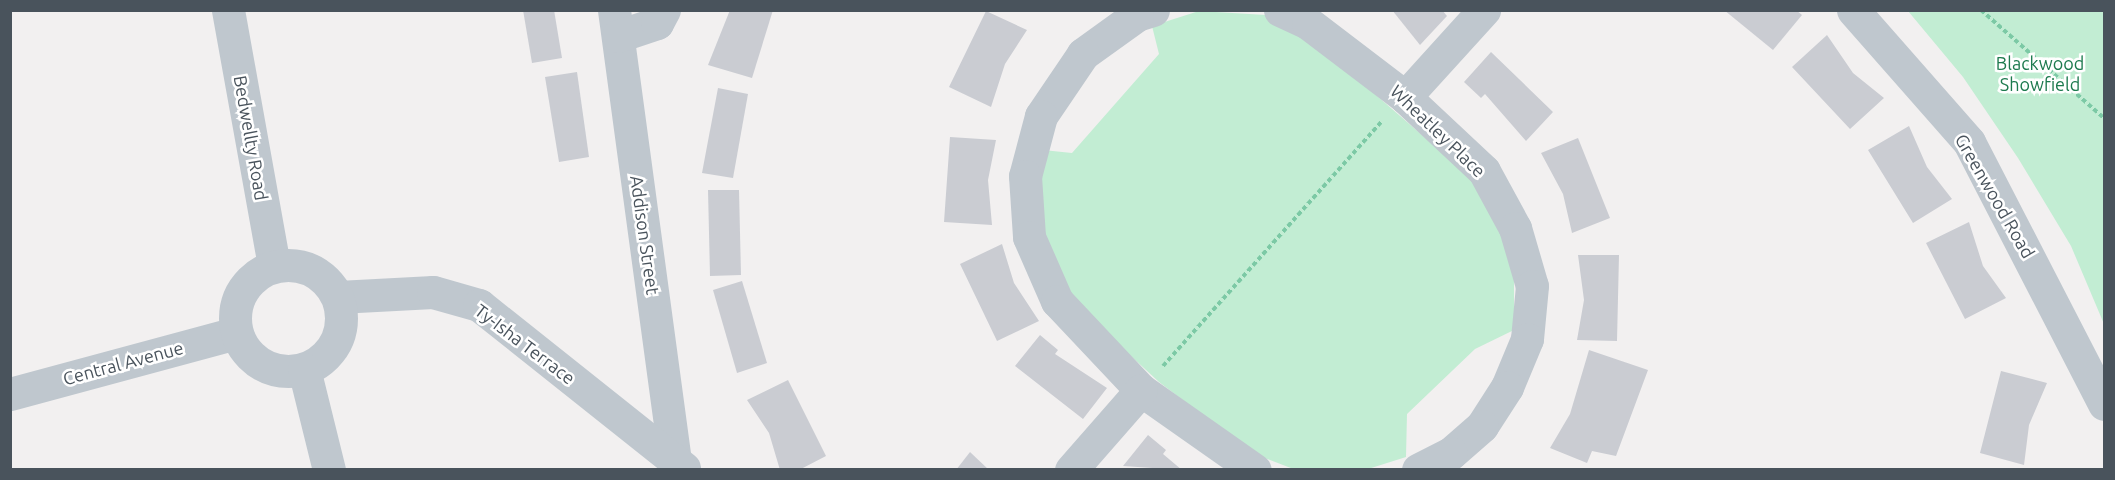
<!DOCTYPE html>
<style>
body{margin:0}
#map{position:relative;width:2115px;height:480px;overflow:hidden;background:#f2f0f0;font-family:Ubuntu,sans-serif}
div>[style]{position:absolute}
[style*='--x']{left:calc(var(--x)*1px);top:calc(var(--y)*1px);width:calc(var(--w)*1px);rotate:calc(var(--a)*1deg)}
.green>*{inset:0;background:#c2edd3}
.building>*{inset:0;background:#caccd2}
.path>*{height:4px;margin-top:-2px;transform-origin:0;background:repeating-linear-gradient(90deg,#7cc9a5 0 4.5px,transparent 0 7.5px)}
.minor>*{height:33px;margin:-16.5px;padding:0 16.5px;transform-origin:16.5px;border-radius:16.5px;background:#bfc7ce}
.tertiary>*{height:33px;margin:-16.5px;padding:0 16.5px;transform-origin:16.5px;border-radius:16.5px;background:#bfc7ce}
.tertiary>.ring{margin:-16.5px;padding:0;box-sizing:content-box;background:none;border:33px solid #bfc7ce;border-radius:50%}
span{translate:-50% -50%;white-space:nowrap;text-align:center;line-height:1.15;-webkit-text-stroke:5px #fff;paint-order:stroke}
.park-label{font-size:18px;color:#1d7a4e}
.street-label{font-size:18px;color:#49535c}
.frame{position:absolute;inset:0;border:12px solid #49535c;pointer-events:none}
</style>
<div id="map">
<div class="green">
<i style="clip-path:polygon(1199px 11px,1266px 15px,1323px 49px,1468px 175px,1495px 212px,1514px 268px,1514px 330px,1475px 349px,1407px 414px,1406px 457px,1368px 469px,1296px 470px,1254px 454px,1159px 382px,1063px 293px,1037px 212px,1043px 150px,1072px 153px,1159px 54px,1152px 26px)"></i>
<i style="clip-path:polygon(1908px 11px,2104px 11px,2104px 324px,2071px 246px,2018px 158px,1963px 77px)"></i>
</div>
<div class="building">
<i style="clip-path:polygon(523px 10px,554px 10px,562px 58px,532px 63px)"></i>
<i style="clip-path:polygon(730px 10px,773px 10px,752px 78px,708px 65px)"></i>
<i style="clip-path:polygon(1392px 10px,1442px 10px,1447px 16px,1420px 45px)"></i>
<i style="clip-path:polygon(1724px 10px,1796px 10px,1802px 15px,1773px 50px)"></i>
<i style="clip-path:polygon(986px 11px,1027px 30px,1005px 64px,991px 107px,949px 87px)"></i>
<i style="clip-path:polygon(1827px 35px,1853px 73px,1884px 98px,1850px 129px,1792px 67px)"></i>
<i style="clip-path:polygon(1491px 52px,1553px 112px,1526px 141px,1485px 94px,1481px 98px,1464px 82px)"></i>
<i style="clip-path:polygon(577px 72px,589px 157px,559px 162px,545px 77px)"></i>
<i style="clip-path:polygon(718px 88px,748px 94px,733px 178px,702px 173px)"></i>
<i style="clip-path:polygon(1909px 126px,1927px 167px,1952px 199px,1913px 223px,1868px 150px)"></i>
<i style="clip-path:polygon(950px 137px,996px 140px,988px 180px,992px 225px,944px 222px)"></i>
<i style="clip-path:polygon(1578px 138px,1610px 218px,1572px 233px,1563px 194px,1541px 153px)"></i>
<i style="clip-path:polygon(708px 190px,739px 190px,741px 275px,710px 276px)"></i>
<i style="clip-path:polygon(1969px 222px,1983px 266px,2006px 298px,1965px 319px,1926px 243px)"></i>
<i style="clip-path:polygon(1002px 244px,1014px 283px,1039px 321px,997px 341px,960px 264px)"></i>
<i style="clip-path:polygon(1578px 255px,1619px 255px,1617px 341px,1577px 340px,1584px 300px)"></i>
<i style="clip-path:polygon(742px 281px,767px 363px,737px 373px,713px 290px)"></i>
<i style="clip-path:polygon(1040px 335px,1058px 350px,1055px 354px,1107px 388px,1083px 419px,1015px 366px)"></i>
<i style="clip-path:polygon(1589px 350px,1648px 370px,1616px 456px,1592px 451px,1587px 463px,1550px 448px,1570px 414px)"></i>
<i style="clip-path:polygon(2001px 371px,2047px 383px,2029px 425px,2024px 465px,1980px 453px)"></i>
<i style="clip-path:polygon(788px 380px,826px 456px,799px 470px,780px 470px,769px 433px,747px 400px)"></i>
<i style="clip-path:polygon(1148px 435px,1166px 450px,1163px 454px,1182px 470px,1123px 466px)"></i>
<i style="clip-path:polygon(970px 452px,989px 470px,956px 470px)"></i>
</div>
<div class="path">
<i style="--x:1981;--y:10;--w:164;--a:41.3"></i>
<i style="--x:1163;--y:366;--w:329;--a:-48.2"></i>
</div>
<div class="minor">
<i style="--x:614;--y:10;--w:454;--a:82.3"></i>
<i style="--x:1153;--y:10;--w:17;--a:163"></i>
<i style="--x:1137;--y:15;--w:67;--a:144.2"></i>
<i style="--x:1083;--y:54;--w:75;--a:124.1"></i>
<i style="--x:1041;--y:116;--w:62;--a:104.9"></i>
<i style="--x:1025;--y:176;--w:61;--a:86.2"></i>
<i style="--x:1029;--y:237;--w:70;--a:66.4"></i>
<i style="--x:1057;--y:301;--w:122;--a:46.7"></i>
<i style="--x:1141;--y:390;--w:139;--a:35.1"></i>
<i style="--x:1280;--y:10;--w:31;--a:25"></i>
<i style="--x:1308;--y:23;--w:122;--a:37.3"></i>
<i style="--x:1405;--y:97;--w:108;--a:43.1"></i>
<i style="--x:1484;--y:171;--w:65;--a:61.5"></i>
<i style="--x:1515;--y:228;--w:60;--a:73.7"></i>
<i style="--x:1532;--y:286;--w:53;--a:95.4"></i>
<i style="--x:1527;--y:339;--w:52;--a:112.6"></i>
<i style="--x:1507;--y:387;--w:46;--a:122.7"></i>
<i style="--x:1482;--y:426;--w:41;--a:138.9"></i>
<i style="--x:1451;--y:453;--w:37;--a:153"></i>
<i style="--x:1853;--y:10;--w:176;--a:48.7"></i>
<i style="--x:1969;--y:142;--w:295;--a:62.7"></i>
<i style="--x:618;--y:36;--w:41;--a:-18.4"></i>
<i style="--x:657;--y:23;--w:15;--a:-62"></i>
<i style="--x:1405;--y:97;--w:118;--a:-47.8"></i>
<i style="--x:338;--y:297;--w:95;--a:-3"></i>
<i style="--x:433;--y:292;--w:48;--a:15.8"></i>
<i style="--x:479;--y:305;--w:262;--a:38.5"></i>
<i style="--x:10;--y:394;--w:234;--a:-15.1"></i>
<i style="--x:1071;--y:470;--w:106;--a:-48.8"></i>
</div>
<div class="tertiary">
<i style="--x:228;--y:10;--w:260;--a:79.8"></i>
<i class="ring" style="left:235px;top:265px;width:73px;height:73px"></i>
<i style="--x:304;--y:369;--w:104;--a:76.1"></i>
</div>
<div class="park-label">
<span style="left:2040px;top:74px">Blackwood<br>Showfield</span>
</div>
<div class="street-label">
<span style="left:1438px;top:131px;rotate:44deg">Wheatley Place</span>
<span style="left:251px;top:138px;rotate:80deg">Bedwellty Road</span>
<span style="left:1995px;top:196px;rotate:60deg">Greenwood Road</span>
<span style="left:645px;top:235px;rotate:82deg">Addison Street</span>
<span style="left:525px;top:344px;rotate:37deg">Ty-Isha Terrace</span>
<span style="left:123px;top:363px;rotate:-15deg">Central Avenue</span>
</div>
<div class="frame"></div>
</div>
